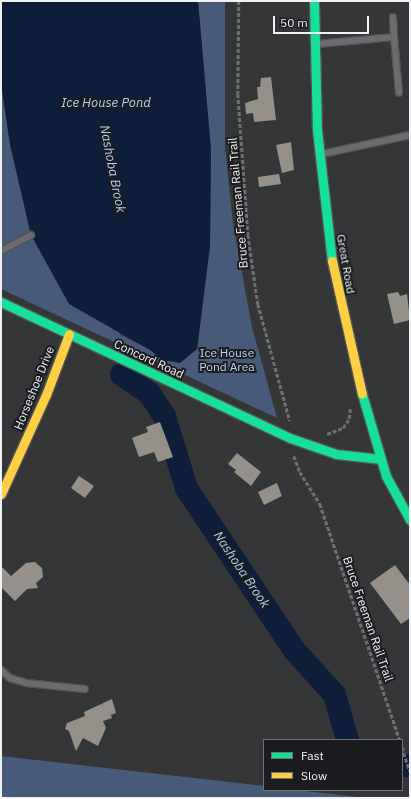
<!DOCTYPE html>
<style>
body{margin:0}
#map{position:relative;width:411px;height:799px;overflow:hidden;background:#343638;font-family:"IBM Plex Sans",sans-serif}
div>[style]{position:absolute}
[style*='--x']{left:calc(var(--x)*1px);top:calc(var(--y)*1px);width:calc(var(--w)*1px);rotate:calc(var(--a)*1deg)}
.green>*{inset:0;background:#485a79}
.water>*{inset:0;background:#0e1d39}
.river>*{height:23px;margin:-11.5px;padding:0 11.5px;transform-origin:11.5px;border-radius:11.5px;background:#0e1d39}
.building>*{inset:0;background:#959089}
.path>*{height:2.5px;margin-top:-1.25px;transform-origin:0;background:repeating-linear-gradient(90deg,#6e6f71 0 4px,transparent 0 6px)}
.roads{filter:drop-shadow(1px 0 #535457) drop-shadow(-1px 0 #535457) drop-shadow(0 1px #535457) drop-shadow(0 -1px #535457)}
.lane>*{height:6px;margin:-3px;padding:0 3px;transform-origin:3px;border-radius:3px;background:#6a6c6e}
.fast>*{height:9px;margin:-4.5px;padding:0 4.5px;transform-origin:4.5px;border-radius:4.5px;background:#16e098}
.slow>*{height:9px;margin:-4.5px;padding:0 4.5px;transform-origin:4.5px;border-radius:4.5px;background:#ffcf43}
span{translate:-50% -50%;white-space:nowrap;text-align:center;line-height:1.15;-webkit-text-stroke:4px #1b1c1f;paint-order:stroke}
.street-label{font-size:12px;color:#f0f2f5}
.park-label{font-size:12px;color:#bed4f8}
.water-label{font-size:13px;color:#b2cfff;font-style:italic}
.frame{position:absolute;inset:0;border:2px solid #f0f2f5;pointer-events:none}
.legend{position:absolute;left:263px;top:739px;width:140px;height:52px;box-sizing:border-box;background:#1b1c1f;border:1px solid #707275;margin:0;padding:5px 7px;list-style:none;font-size:12px;color:#f0f2f5}
.legend li{display:flex;align-items:center;gap:8px;height:20px}
.legend b{width:20px;border:1px solid #707275}
.scale{position:absolute;left:273px;top:16px;width:96px;height:18px;box-sizing:border-box;border:2px solid #f0f2f5;border-top:0;padding-left:5px;font-size:12px;line-height:14px;white-space:nowrap;color:#f0f2f5;-webkit-text-stroke:3px #1b1c1f;paint-order:stroke}
</style>
<div id="map">
<div class="green">
<i style="clip-path:polygon(198px 1px,225px 1px,225px 147px,233px 224px,252px 327px,277px 418px,1px 289px,1px 83px,10px 144px,31px 235px,121px 335px,151px 350px,163px 360px,197px 349px,210px 245px,211px 150px)"></i>
<i style="clip-path:polygon(1px 756px,264px 786px,264px 790px,296px 790px,366px 798px,1px 798px)"></i>
</div>
<div class="water">
<i style="clip-path:polygon(1px 1px,198px 1px,211px 150px,210px 245px,197px 349px,180px 363px,163px 360px,150px 350px,69px 304px,31px 235px,10px 144px,1px 83px)"></i>
</div>
<div class="river">
<i style="--x:121;--y:374;--w:32;--a:34"></i>
<i style="--x:148;--y:392;--w:29;--a:56"></i>
<i style="--x:164;--y:416;--w:75;--a:73"></i>
<i style="--x:186;--y:488;--w:195;--a:56.3"></i>
<i style="--x:294;--y:650;--w:59;--a:47.7"></i>
<i style="--x:334;--y:694;--w:48;--a:74.2"></i>
<i style="--x:402;--y:765;--w:8;--a:0"></i>
</div>
<div class="building">
<i style="clip-path:polygon(271px 77px,276px 120px,254px 122px,253px 113px,246px 114px,245px 103px,258px 99px,257px 87px,260px 87px,261px 78px)"></i>
<i style="clip-path:polygon(291px 142px,294px 170px,282px 173px,276px 145px)"></i>
<i style="clip-path:polygon(279px 174px,281px 184px,259px 187px,258px 177px)"></i>
<i style="clip-path:polygon(398px 292px,400px 296px,407px 294px,410px 320px,394px 324px,387px 294px)"></i>
<i style="clip-path:polygon(160px 422px,173px 457px,158px 462px,154px 452px,139px 457px,132px 438px,148px 432px,146px 427px)"></i>
<i style="clip-path:polygon(237px 453px,261px 472px,251px 486px,234px 472px,236px 470px,228px 464px)"></i>
<i style="clip-path:polygon(79px 476px,94px 486px,85px 498px,71px 488px)"></i>
<i style="clip-path:polygon(277px 483px,282px 496px,264px 505px,258px 492px)"></i>
<i style="clip-path:polygon(35px 562px,42px 568px,43px 577px,36px 583px,38px 588px,27px 589px,15px 601px,1px 587px,1px 566px,11px 576px,26px 563px)"></i>
<i style="clip-path:polygon(395px 565px,410px 585px,410px 618px,401px 624px,370px 583px)"></i>
<i style="clip-path:polygon(112px 699px,116px 713px,111px 715px,112px 718px,103px 721px,106px 728px,98px 746px,83px 738px,76px 751px,69px 731px,65px 729px,67px 723px,85px 716px,84px 712px)"></i>
</div>
<div class="path">
<i style="--x:239;--y:1;--w:93;--a:90.6"></i>
<i style="--x:238;--y:94;--w:141;--a:85.9"></i>
<i style="--x:248;--y:235;--w:70;--a:81.8"></i>
<i style="--x:258;--y:304;--w:121;--a:74.7"></i>
<i style="--x:1;--y:180;--w:3;--a:90"></i>
<i style="--x:327;--y:434;--w:17;--a:-21"></i>
<i style="--x:343;--y:428;--w:11;--a:-56"></i>
<i style="--x:349;--y:419;--w:10;--a:-84"></i>
<i style="--x:294;--y:456;--w:17;--a:69"></i>
<i style="--x:300;--y:472;--w:38;--a:58"></i>
<i style="--x:320;--y:504;--w:249;--a:71.3"></i>
<i style="--x:402;--y:747;--w:25;--a:72"></i>
</div>
<div class="roads">
<div class="lane">
<i style="--x:394;--y:37;--w:56;--a:84.9"></i>
<i style="--x:317;--y:44;--w:77;--a:-5.2"></i>
<i style="--x:394;--y:37;--w:20;--a:-93"></i>
<i style="--x:322;--y:154;--w:90;--a:-12.2"></i>
<i style="--x:1;--y:251;--w:34;--a:-28"></i>
<i style="--x:1;--y:670;--w:12;--a:42"></i>
<i style="--x:10;--y:678;--w:17;--a:17"></i>
<i style="--x:26;--y:683;--w:59;--a:5.8"></i>
</div>
<div class="fast">
<i style="--x:314;--y:1;--w:129;--a:88.7"></i>
<i style="--x:317;--y:130;--w:132;--a:83.5"></i>
<i style="--x:1;--y:302;--w:319;--a:25.2"></i>
<i style="--x:290;--y:438;--w:49;--a:19.2"></i>
<i style="--x:336;--y:454;--w:45;--a:6.3"></i>
<i style="--x:362;--y:394;--w:85;--a:73.7"></i>
<i style="--x:386;--y:476;--w:50;--a:61.4"></i>
</div>
<div class="slow">
<i style="--x:332;--y:261;--w:136;--a:77.3"></i>
<i style="--x:1;--y:494;--w:109;--a:-65.6"></i>
<i style="--x:46;--y:395;--w:65;--a:-69.3"></i>
</div>
</div>
<div class="street-label">
<span style="left:238px;top:203px;rotate:-95deg">Bruce Freeman Rail Trail</span>
<span style="left:346px;top:264px;rotate:80deg">Great Road</span>
<span style="left:149px;top:359px;rotate:25deg">Concord Road</span>
<span style="left:34px;top:388px;rotate:-68deg">Horseshoe Drive</span>
<span style="left:368px;top:619px;rotate:71deg">Bruce Freeman Rail Trail</span>
</div>
<div class="park-label">
<span style="left:227px;top:360px">Ice House<br>Pond Area</span>
</div>
<div class="water-label">
<span style="left:106px;top:103px">Ice House Pond</span>
<span style="left:112px;top:169px;rotate:79deg">Nashoba Brook</span>
<span style="left:241px;top:570px;rotate:56deg">Nashoba Brook</span>
</div>
<div class="frame"></div>
<ul class="legend">
<li><b style="height:5px;background:#16e098"></b>Fast</li>
<li><b style="height:5px;background:#ffcf43"></b>Slow</li>
</ul>
<div class="scale">50 m</div>
</div>
